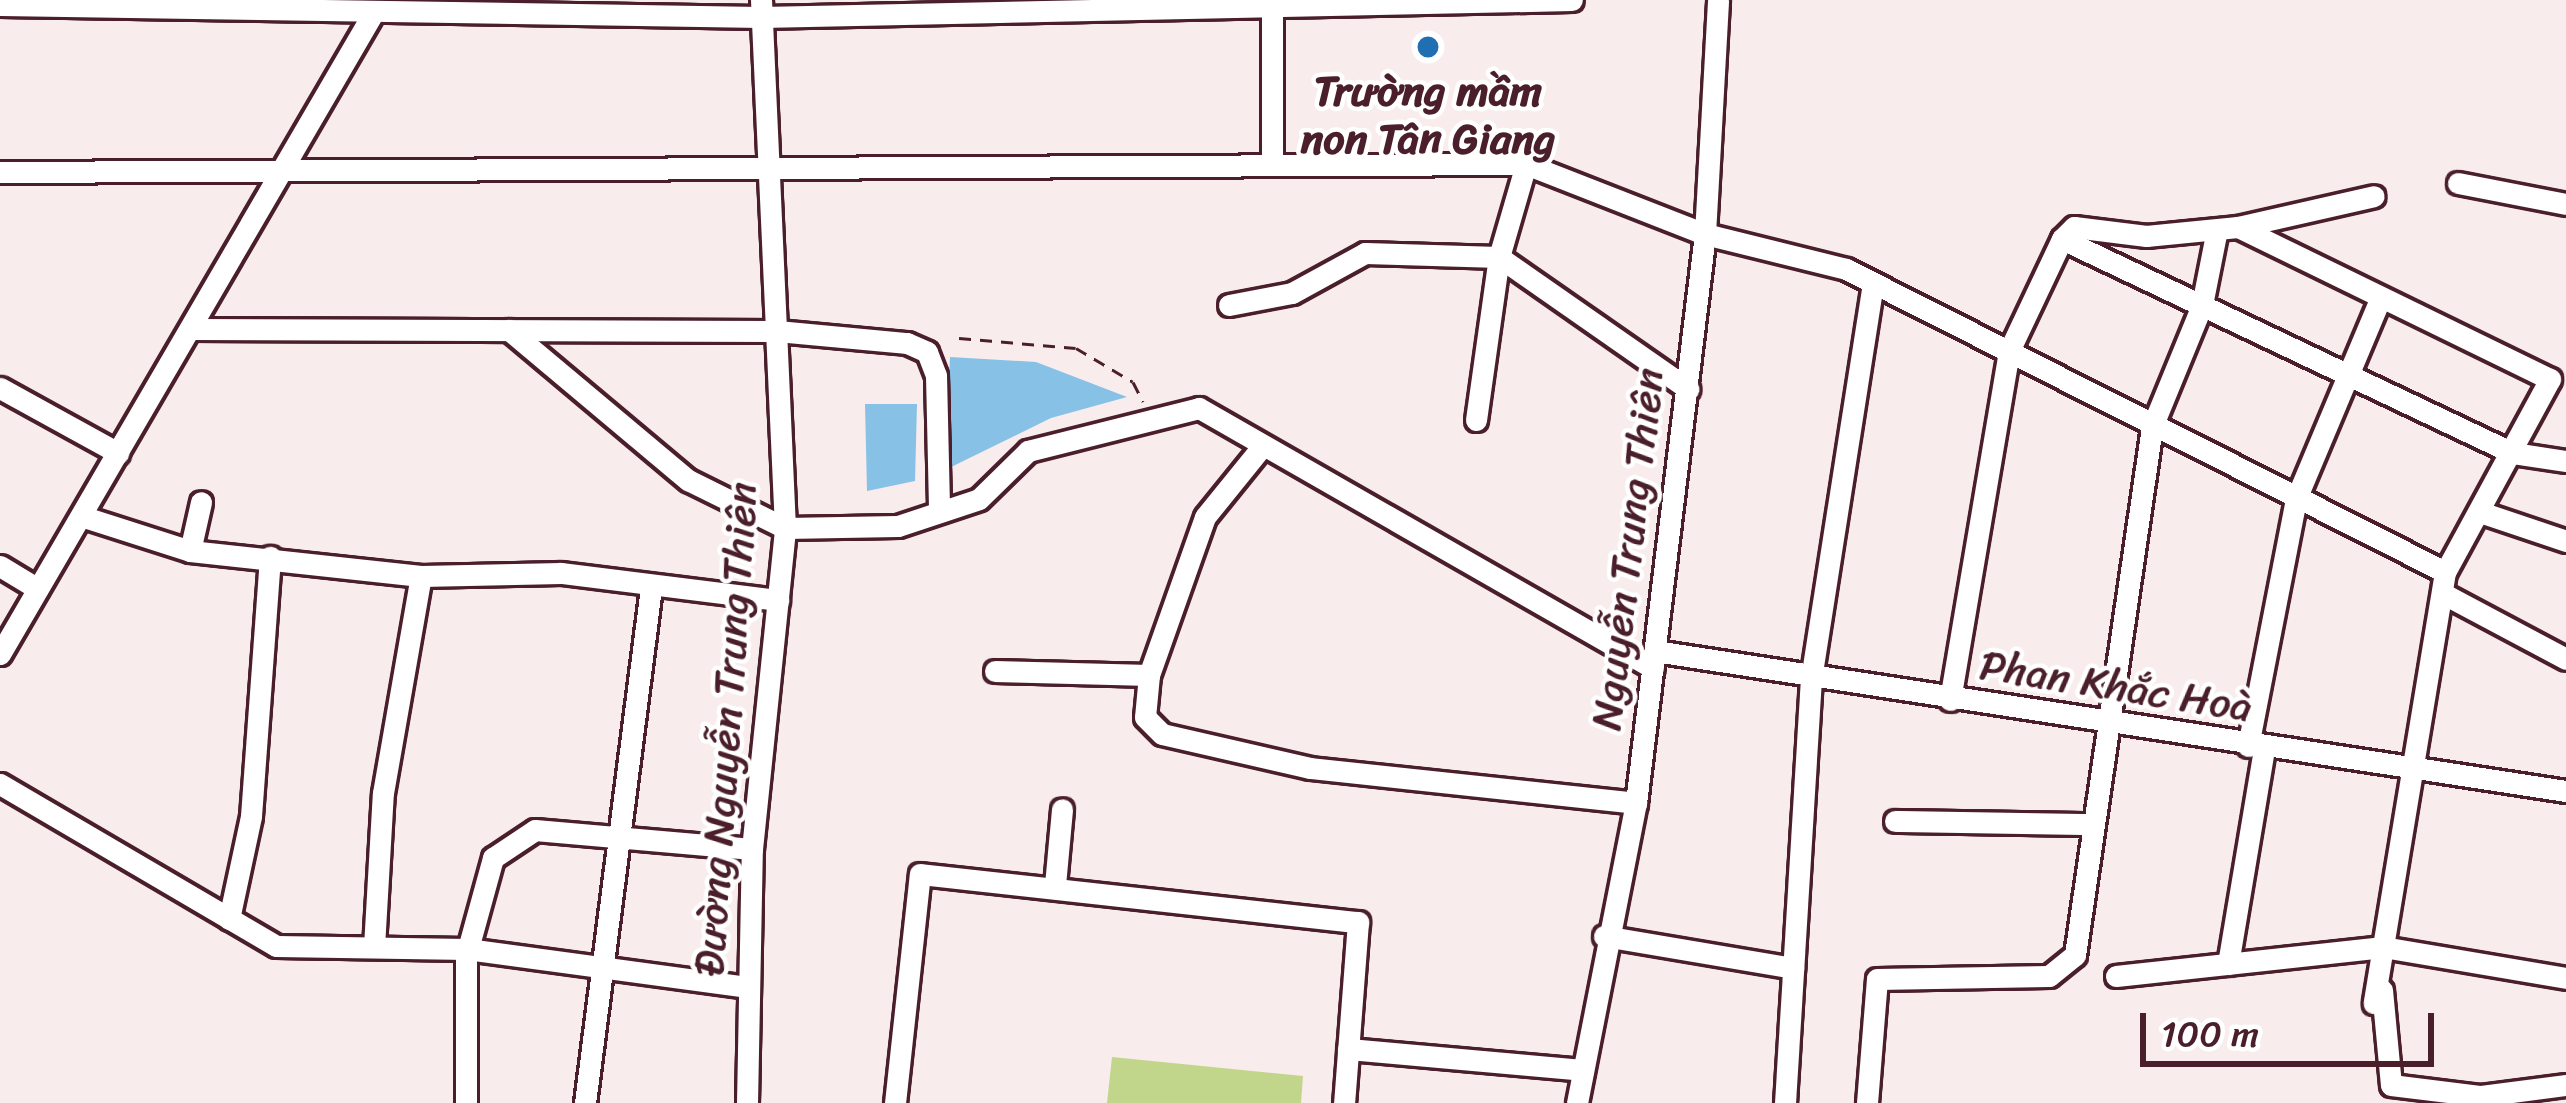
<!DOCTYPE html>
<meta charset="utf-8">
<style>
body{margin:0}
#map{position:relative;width:2566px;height:1103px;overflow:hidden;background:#f8ecec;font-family:Sriracha,sans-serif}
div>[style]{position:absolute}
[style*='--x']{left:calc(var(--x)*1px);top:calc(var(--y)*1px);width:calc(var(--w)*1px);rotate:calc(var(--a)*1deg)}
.green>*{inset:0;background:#c2d68b}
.water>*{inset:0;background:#87c1e6}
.path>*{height:3px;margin-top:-1.5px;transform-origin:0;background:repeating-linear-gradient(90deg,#4a1f2b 0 12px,transparent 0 21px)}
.roads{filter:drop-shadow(3px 0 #4a1f2b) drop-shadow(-3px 0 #4a1f2b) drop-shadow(0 3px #4a1f2b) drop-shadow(0 -3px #4a1f2b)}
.minor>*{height:21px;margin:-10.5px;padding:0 10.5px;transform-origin:10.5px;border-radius:10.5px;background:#fff}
.dots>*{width:33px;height:33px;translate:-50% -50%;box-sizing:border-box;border:6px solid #fff;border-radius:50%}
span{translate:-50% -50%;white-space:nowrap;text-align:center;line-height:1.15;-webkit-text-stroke:9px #fff;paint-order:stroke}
.poi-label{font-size:42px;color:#4a1f2b;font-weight:700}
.street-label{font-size:42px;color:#4a1f2b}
.scale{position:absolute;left:2140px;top:1013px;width:294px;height:54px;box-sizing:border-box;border:6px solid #4a1f2b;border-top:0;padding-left:15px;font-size:36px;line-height:42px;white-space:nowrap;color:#4a1f2b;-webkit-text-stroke:9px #fff;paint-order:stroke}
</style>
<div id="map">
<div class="green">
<i style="clip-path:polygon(1112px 1057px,1303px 1076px,1301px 1103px,1107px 1103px)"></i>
</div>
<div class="water">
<i style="clip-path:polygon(950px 357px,1036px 362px,1127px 397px,1051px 418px,945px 470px)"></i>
<i style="clip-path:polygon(865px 404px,917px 404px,915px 481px,867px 491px)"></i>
</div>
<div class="path">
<i style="--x:959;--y:338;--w:117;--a:4.9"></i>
<i style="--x:1076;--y:348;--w:66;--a:30.8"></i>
<i style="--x:1133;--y:382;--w:22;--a:63"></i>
</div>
<div class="roads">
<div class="minor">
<i style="--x:1272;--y:0;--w:165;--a:90"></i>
<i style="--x:0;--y:5;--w:761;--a:0.9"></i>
<i style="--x:761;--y:17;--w:811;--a:-1.2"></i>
<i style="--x:0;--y:172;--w:1526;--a:-0.3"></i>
<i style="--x:1526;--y:164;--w:192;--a:21.4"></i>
<i style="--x:1705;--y:234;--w:145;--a:13.9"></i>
<i style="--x:1846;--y:269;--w:671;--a:26.83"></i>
<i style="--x:2458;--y:183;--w:110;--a:11"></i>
<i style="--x:2238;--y:227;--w:347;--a:26"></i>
<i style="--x:2550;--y:379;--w:220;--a:118.5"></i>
<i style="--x:2445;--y:572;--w:437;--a:99.4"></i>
<i style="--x:2062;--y:239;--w:499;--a:25.4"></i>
<i style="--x:2513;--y:453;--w:54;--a:8.6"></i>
<i style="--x:1229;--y:305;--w:64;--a:-10.8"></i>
<i style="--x:1292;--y:293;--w:83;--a:-28.7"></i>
<i style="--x:1365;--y:253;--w:134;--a:1.7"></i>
<i style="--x:1499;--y:257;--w:231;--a:34.9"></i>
<i style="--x:191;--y:329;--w:586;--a:0.2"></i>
<i style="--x:777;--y:331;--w:131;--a:5.3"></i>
<i style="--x:907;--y:343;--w:22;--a:24"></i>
<i style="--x:927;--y:352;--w:25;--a:69"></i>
<i style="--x:936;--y:375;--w:137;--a:88.7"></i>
<i style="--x:509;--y:330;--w:234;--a:40"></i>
<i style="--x:688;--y:480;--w:108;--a:26.3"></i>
<i style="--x:785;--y:528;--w:113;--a:-1"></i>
<i style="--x:898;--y:526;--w:85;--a:-18.4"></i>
<i style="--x:979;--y:499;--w:69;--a:-44.4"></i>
<i style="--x:1028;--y:451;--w:176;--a:-14.1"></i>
<i style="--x:1199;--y:408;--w:523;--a:29.8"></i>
<i style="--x:0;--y:388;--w:135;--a:28.8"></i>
<i style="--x:1476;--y:420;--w:165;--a:-82"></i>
<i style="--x:1499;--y:257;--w:97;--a:-73.8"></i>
<i style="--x:1260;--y:449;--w:87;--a:129"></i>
<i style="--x:1205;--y:517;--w:168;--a:109.5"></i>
<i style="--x:1149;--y:675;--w:42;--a:95.4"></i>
<i style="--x:1145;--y:717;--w:24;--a:45"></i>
<i style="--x:1162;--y:734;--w:152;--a:12.9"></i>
<i style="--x:1310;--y:768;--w:328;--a:6.1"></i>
<i style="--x:2480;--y:512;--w:91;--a:18.6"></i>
<i style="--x:81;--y:516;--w:114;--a:17.8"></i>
<i style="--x:190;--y:551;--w:50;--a:-77.3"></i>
<i style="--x:190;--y:551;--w:232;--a:6.2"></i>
<i style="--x:421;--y:576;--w:140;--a:-1.2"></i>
<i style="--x:561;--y:573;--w:219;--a:7.1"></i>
<i style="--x:0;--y:566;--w:44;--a:31.2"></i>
<i style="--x:2442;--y:593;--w:140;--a:28"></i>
<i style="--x:1655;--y:651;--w:922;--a:8.74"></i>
<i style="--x:0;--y:654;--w:742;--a:-59.8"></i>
<i style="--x:995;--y:671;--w:154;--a:1.5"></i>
<i style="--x:1950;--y:700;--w:354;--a:-80.4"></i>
<i style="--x:2009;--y:351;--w:124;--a:-64.7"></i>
<i style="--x:2062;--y:239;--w:17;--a:-45"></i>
<i style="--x:2074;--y:227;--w:73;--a:7.1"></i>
<i style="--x:2146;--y:236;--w:92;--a:-5.6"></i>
<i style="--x:2238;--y:227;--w:139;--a:-12.8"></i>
<i style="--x:2248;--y:746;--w:252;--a:-79"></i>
<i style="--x:2296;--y:499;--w:217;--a:-67.2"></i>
<i style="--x:0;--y:784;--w:320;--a:30.4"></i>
<i style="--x:276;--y:946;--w:191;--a:0.9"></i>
<i style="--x:467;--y:949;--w:284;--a:7.7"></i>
<i style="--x:1895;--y:821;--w:192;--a:0.9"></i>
<i style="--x:1055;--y:885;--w:76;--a:-84.7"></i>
<i style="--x:229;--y:919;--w:105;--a:-77.9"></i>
<i style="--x:251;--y:816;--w:260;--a:-85.8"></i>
<i style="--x:1604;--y:936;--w:192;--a:9.6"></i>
<i style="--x:374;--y:947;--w:154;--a:-86.7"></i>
<i style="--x:383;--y:793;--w:220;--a:-80.1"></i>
<i style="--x:2228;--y:964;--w:219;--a:-80.5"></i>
<i style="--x:2116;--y:976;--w:269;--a:-6.2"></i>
<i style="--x:2383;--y:947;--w:186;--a:9.6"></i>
<i style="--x:2382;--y:990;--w:95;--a:84.6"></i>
<i style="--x:2391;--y:1085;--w:91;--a:7"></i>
<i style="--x:2481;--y:1096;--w:86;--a:-7.4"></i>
<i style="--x:1348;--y:1049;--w:236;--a:5.1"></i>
<i style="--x:466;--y:1103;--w:147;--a:-90"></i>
<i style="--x:466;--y:956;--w:102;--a:-74.6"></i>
<i style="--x:493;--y:858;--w:50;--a:-33.7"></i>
<i style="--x:535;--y:830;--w:218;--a:5"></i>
<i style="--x:585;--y:1103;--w:519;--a:-82.7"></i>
<i style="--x:747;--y:1103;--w:254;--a:-88.9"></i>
<i style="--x:752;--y:849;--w:323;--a:-84.1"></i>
<i style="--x:785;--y:528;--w:529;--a:-92.6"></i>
<i style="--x:895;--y:1103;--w:230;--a:-83.8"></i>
<i style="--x:920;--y:874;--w:441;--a:6.3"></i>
<i style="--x:1358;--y:922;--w:182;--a:94.4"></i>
<i style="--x:1577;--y:1103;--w:306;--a:-78.9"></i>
<i style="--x:1636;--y:803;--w:573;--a:-83.09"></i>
<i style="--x:1705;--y:234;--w:234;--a:-86.8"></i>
<i style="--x:1785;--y:1103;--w:425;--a:-86.5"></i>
<i style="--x:1811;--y:679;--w:399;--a:-81.1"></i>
<i style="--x:1867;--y:1103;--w:124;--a:-85.4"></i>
<i style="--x:1877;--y:979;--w:172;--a:-1"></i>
<i style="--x:2049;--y:976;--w:33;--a:-39"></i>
<i style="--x:2075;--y:955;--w:534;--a:-81.7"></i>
<i style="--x:2152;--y:427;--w:132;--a:-67.7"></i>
<i style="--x:2202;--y:305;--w:77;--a:-78.8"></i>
</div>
</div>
<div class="dots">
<i style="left:1428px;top:47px;background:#1f6fb2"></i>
</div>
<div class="poi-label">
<span style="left:1428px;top:115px">Trường mầm<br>non Tân Giang</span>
</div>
<div class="street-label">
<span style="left:1628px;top:549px;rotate:-83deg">Nguyễn Trung Thiên</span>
<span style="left:2116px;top:686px;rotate:9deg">Phan Khắc Hoà</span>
<span style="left:726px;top:729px;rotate:-86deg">Đường Nguyễn Trung Thiên</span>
</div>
<div class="scale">100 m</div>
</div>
